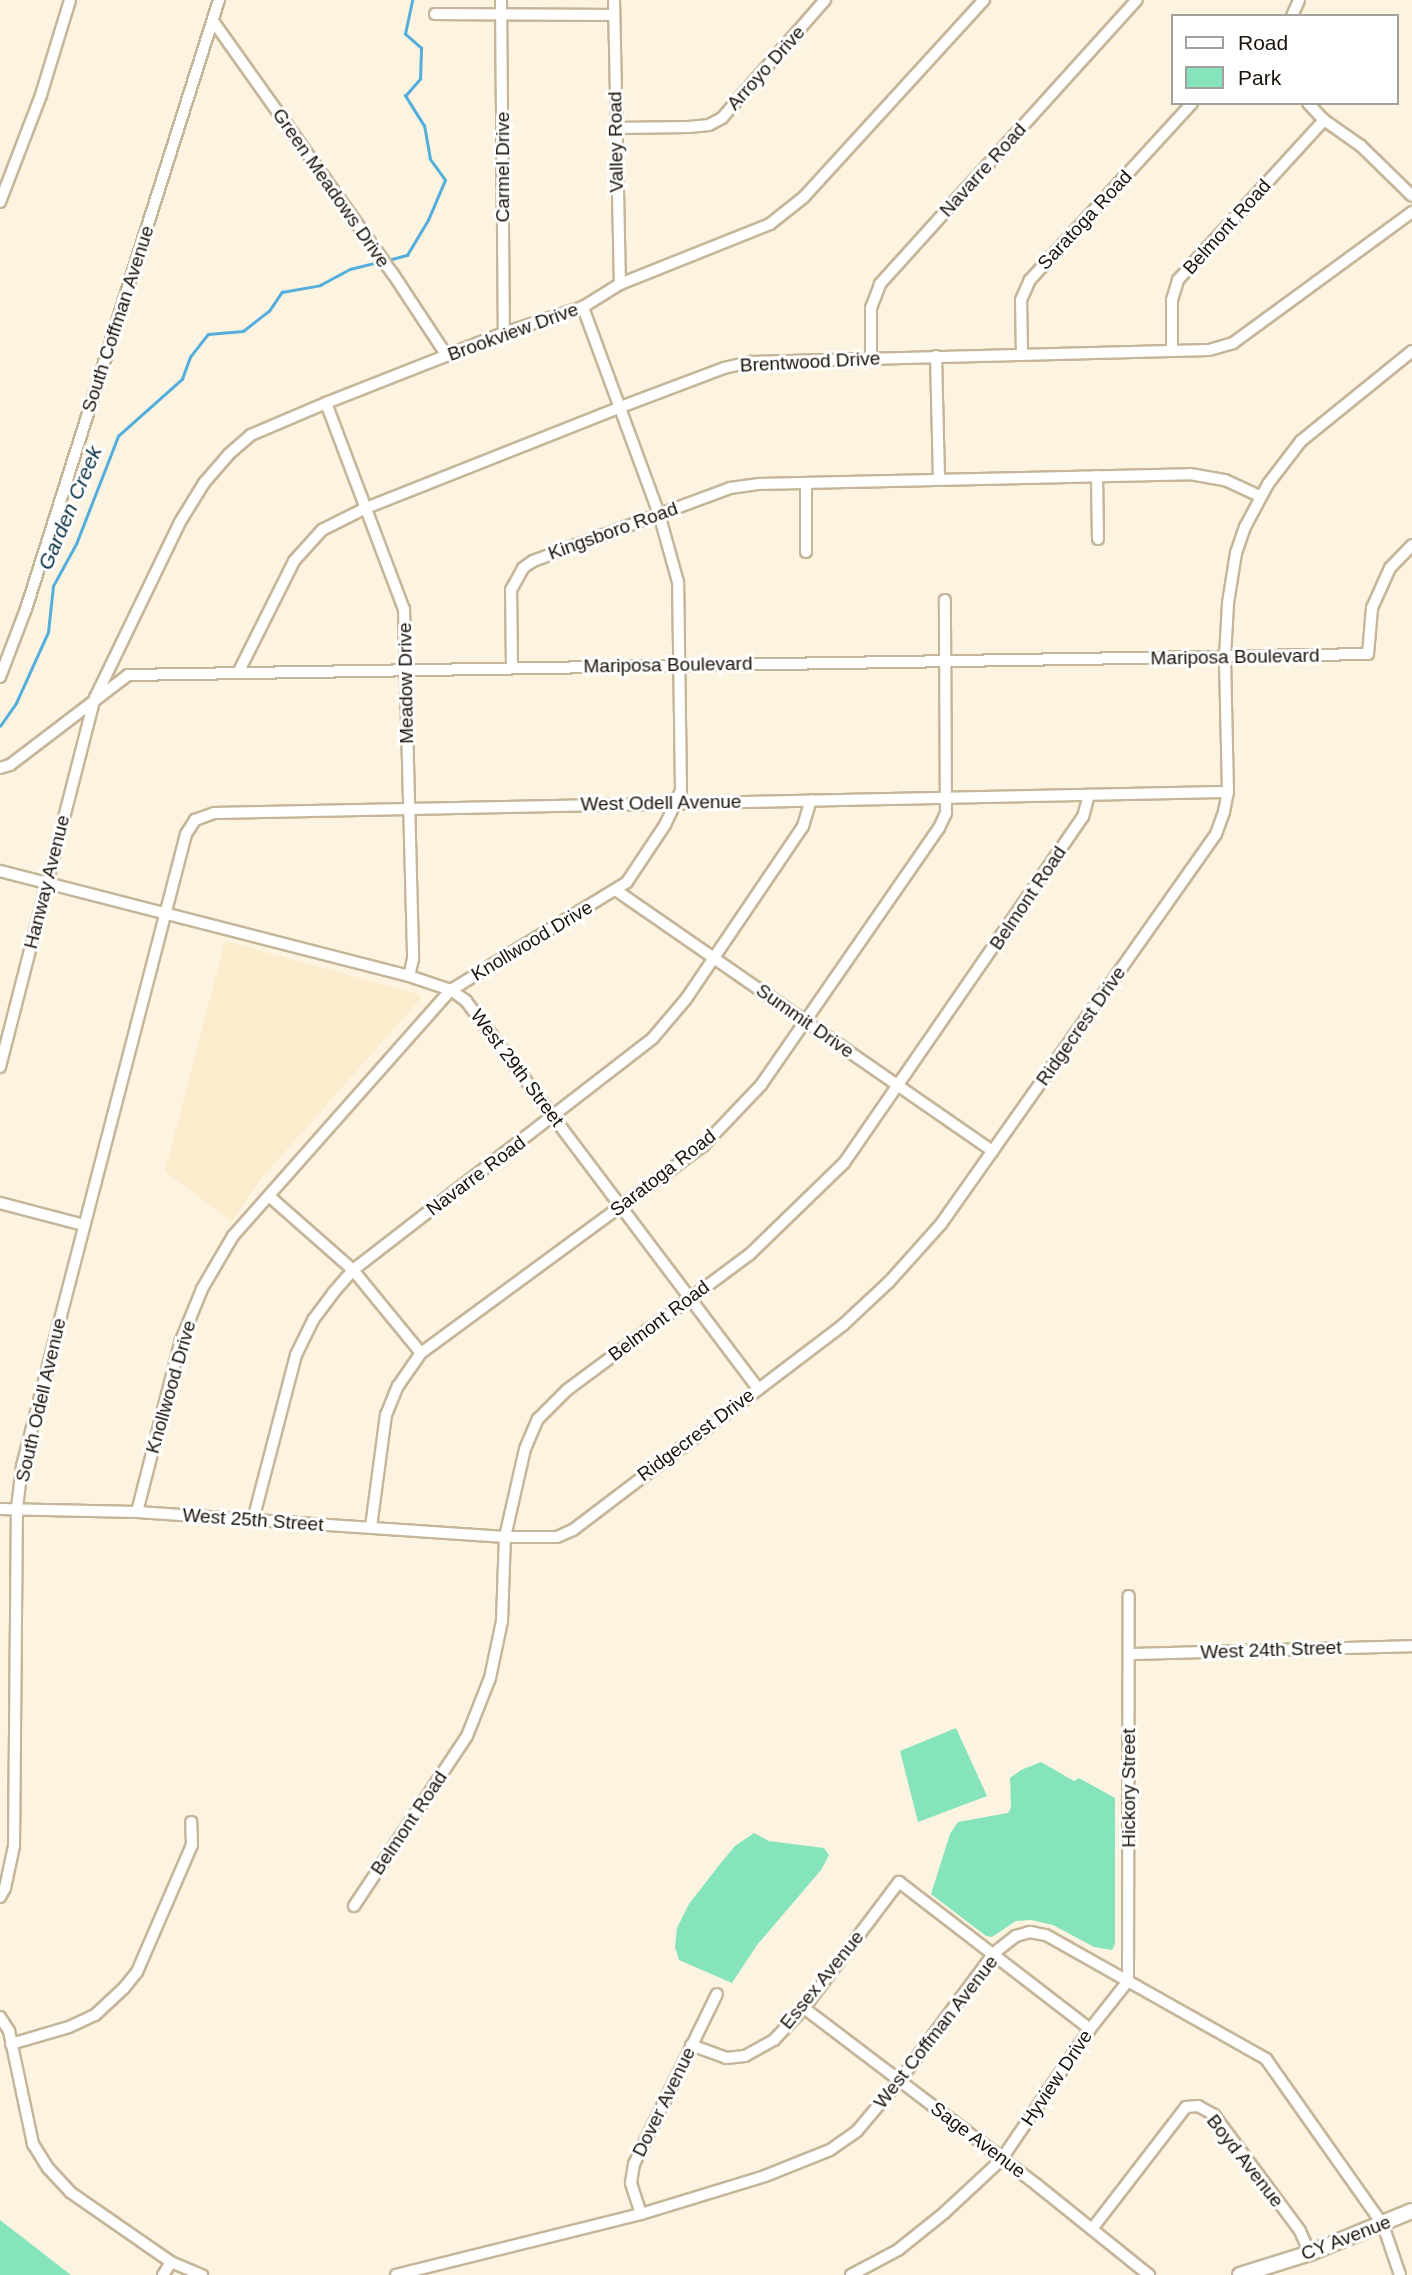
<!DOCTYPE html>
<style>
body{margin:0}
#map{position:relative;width:1412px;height:2275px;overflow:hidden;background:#fdf3e1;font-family:Helvetica,sans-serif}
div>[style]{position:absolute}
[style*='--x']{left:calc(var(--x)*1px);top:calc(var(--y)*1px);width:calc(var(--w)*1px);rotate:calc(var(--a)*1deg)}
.built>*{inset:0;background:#fcecce}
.green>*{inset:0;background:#85e4bb}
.stream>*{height:2.5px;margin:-1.25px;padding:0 1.25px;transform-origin:1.25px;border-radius:1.25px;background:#54aedc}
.roads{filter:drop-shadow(2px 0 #c6b699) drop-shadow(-2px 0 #c6b699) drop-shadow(0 2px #c6b699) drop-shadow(0 -2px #c6b699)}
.minor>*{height:10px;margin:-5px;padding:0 5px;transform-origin:5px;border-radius:5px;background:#fff}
.major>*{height:14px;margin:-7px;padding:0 7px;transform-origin:7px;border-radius:7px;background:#fff}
span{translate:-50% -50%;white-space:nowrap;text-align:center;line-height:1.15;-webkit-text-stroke:6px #fff;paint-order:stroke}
.street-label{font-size:19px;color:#191309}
.water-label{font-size:21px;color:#0a3346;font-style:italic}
.legend{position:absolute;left:1171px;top:14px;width:228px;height:91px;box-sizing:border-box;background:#fff;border:2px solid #a3a19d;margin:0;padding:9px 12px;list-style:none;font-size:21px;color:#191309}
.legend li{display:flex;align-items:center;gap:14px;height:35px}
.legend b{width:35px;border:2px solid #a3a19d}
</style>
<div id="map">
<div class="built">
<i style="clip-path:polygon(225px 941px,418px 994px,421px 998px,260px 1180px,232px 1222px,165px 1171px)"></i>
</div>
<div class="green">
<i style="clip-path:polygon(956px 1728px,987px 1796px,918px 1822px,900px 1751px)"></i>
<i style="clip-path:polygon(1041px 1762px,1074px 1781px,1079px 1778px,1115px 1798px,1115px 1944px,1112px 1950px,1094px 1947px,1053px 1925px,1031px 1920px,1016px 1921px,992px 1937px,986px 1936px,931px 1894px,950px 1834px,958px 1822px,1008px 1813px,1011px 1808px,1010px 1778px,1021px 1770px)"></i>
<i style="clip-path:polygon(754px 1833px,769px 1841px,824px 1848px,829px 1855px,821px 1870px,757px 1945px,732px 1983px,679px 1960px,675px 1947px,677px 1928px,689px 1904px,720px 1864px,735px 1846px)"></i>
<i style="clip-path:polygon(0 2220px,71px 2275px,0 2275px)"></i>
</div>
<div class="stream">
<i style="--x:388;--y:260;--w:20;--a:-15"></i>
<i style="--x:407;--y:255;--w:41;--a:-59"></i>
<i style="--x:428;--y:220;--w:43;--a:-67"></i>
<i style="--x:445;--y:180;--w:26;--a:-126"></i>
<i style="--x:430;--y:159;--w:34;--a:-100"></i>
<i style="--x:424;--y:126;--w:36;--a:-122"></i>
<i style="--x:405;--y:96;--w:23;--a:-49"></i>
<i style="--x:420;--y:79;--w:31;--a:-88"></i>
<i style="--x:421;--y:48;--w:21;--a:-139"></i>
<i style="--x:405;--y:34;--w:35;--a:-78"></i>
<i style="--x:0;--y:726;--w:28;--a:-55"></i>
<i style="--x:16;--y:703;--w:78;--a:-65.7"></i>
<i style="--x:48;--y:632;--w:46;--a:-83.8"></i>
<i style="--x:53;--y:586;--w:48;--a:-61.3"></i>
<i style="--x:76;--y:544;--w:116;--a:-68.7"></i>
<i style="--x:118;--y:436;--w:86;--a:-41.7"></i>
<i style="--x:182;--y:379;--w:23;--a:-70"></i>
<i style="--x:190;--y:357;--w:29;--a:-52"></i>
<i style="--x:208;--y:334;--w:35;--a:-5"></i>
<i style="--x:243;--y:331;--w:33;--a:-38"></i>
<i style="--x:269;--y:311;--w:23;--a:-56"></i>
<i style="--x:282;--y:292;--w:39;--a:-10"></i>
<i style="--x:320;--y:285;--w:34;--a:-28"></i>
<i style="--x:350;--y:269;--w:32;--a:-14"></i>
</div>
<div class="roads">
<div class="minor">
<i style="--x:501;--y:0;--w:333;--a:89.5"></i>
<i style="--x:614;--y:0;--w:284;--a:88.8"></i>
<i style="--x:435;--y:14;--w:179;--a:0.3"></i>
<i style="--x:1292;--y:16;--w:17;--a:-66"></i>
<i style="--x:213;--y:21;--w:310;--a:54.6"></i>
<i style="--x:393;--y:274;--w:98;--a:56.6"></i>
<i style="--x:1308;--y:103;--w:23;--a:47"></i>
<i style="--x:1324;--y:120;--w:45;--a:35.1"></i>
<i style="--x:1361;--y:146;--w:71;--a:44.4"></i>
<i style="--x:616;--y:128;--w:73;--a:-0.8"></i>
<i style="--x:689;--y:127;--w:20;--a:-6"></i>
<i style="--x:709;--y:125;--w:15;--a:-28"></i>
<i style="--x:722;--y:118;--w:157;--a:-48.9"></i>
<i style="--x:0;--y:202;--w:115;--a:-69"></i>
<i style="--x:41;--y:95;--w:99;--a:-73"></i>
<i style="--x:1172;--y:351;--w:51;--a:-90"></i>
<i style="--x:1172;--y:300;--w:21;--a:-73"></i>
<i style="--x:1178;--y:280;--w:217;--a:-47.6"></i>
<i style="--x:1022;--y:355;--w:55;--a:-91"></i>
<i style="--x:1021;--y:300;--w:22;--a:-66"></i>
<i style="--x:1030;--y:280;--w:240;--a:-47.5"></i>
<i style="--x:936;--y:356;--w:123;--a:88.6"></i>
<i style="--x:871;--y:358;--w:50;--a:-90"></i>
<i style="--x:871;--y:308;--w:26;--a:-69"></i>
<i style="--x:880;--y:284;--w:383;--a:-47.9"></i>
<i style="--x:326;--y:403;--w:220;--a:69.3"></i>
<i style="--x:404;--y:609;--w:350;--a:88.5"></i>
<i style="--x:413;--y:959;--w:17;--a:103"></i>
<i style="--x:1097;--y:476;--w:63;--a:89.1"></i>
<i style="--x:806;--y:483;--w:69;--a:90"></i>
<i style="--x:512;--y:667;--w:77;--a:-90.7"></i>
<i style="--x:511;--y:590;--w:25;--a:-61"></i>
<i style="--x:523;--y:568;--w:12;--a:-35"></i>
<i style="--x:533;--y:561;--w:210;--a:-20.3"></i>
<i style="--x:730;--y:488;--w:28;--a:-8"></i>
<i style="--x:758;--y:484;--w:432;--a:-1.3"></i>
<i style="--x:1190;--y:474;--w:36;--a:10"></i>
<i style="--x:1225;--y:480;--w:38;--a:25"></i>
<i style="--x:238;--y:673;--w:125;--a:-63.4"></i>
<i style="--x:294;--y:561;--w:42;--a:-47.9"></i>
<i style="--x:322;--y:530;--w:49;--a:-26.6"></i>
<i style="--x:366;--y:508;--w:271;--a:-21.6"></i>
<i style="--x:618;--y:408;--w:113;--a:-20.7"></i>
<i style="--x:724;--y:368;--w:28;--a:-13"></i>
<i style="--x:751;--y:362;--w:458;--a:-1.5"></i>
<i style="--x:1209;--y:350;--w:25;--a:-16"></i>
<i style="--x:1233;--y:343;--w:222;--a:-36.2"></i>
<i style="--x:0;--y:677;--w:73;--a:-69.1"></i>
<i style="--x:26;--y:609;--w:639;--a:-72.42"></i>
<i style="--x:0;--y:768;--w:10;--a:-17"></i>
<i style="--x:10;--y:765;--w:148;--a:-37.3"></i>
<i style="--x:128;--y:675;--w:1240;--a:-0.97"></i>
<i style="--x:1368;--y:654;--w:46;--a:-85"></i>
<i style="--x:1372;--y:608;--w:44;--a:-65.8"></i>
<i style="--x:1390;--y:568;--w:32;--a:-46"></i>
<i style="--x:0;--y:871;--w:422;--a:14.4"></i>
<i style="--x:409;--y:976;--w:44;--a:18.4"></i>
<i style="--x:451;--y:990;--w:19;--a:36"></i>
<i style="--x:466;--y:1001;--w:486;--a:53"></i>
<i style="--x:617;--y:891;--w:457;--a:34.7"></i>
<i style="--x:0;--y:1067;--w:381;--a:-75.6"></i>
<i style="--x:95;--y:698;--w:195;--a:-64.2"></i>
<i style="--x:180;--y:522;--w:46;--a:-58.4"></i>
<i style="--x:204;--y:483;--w:38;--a:-49"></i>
<i style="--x:229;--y:454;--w:29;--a:-41"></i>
<i style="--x:251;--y:435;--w:82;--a:-23.1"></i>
<i style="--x:326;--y:403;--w:191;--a:-21.5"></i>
<i style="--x:504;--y:333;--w:83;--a:-18.2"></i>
<i style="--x:583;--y:307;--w:44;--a:-31.9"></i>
<i style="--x:620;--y:284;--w:162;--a:-21.8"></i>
<i style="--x:770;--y:224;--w:43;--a:-38.5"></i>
<i style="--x:804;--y:197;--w:267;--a:-47.6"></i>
<i style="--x:269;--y:1196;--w:112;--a:41.4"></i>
<i style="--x:353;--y:1270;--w:107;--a:50.7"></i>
<i style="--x:0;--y:1203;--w:87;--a:14.7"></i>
<i style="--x:0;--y:1509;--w:137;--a:1.3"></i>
<i style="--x:137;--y:1512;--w:369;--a:3.9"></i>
<i style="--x:505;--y:1537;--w:52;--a:0"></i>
<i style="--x:557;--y:1537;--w:17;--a:-24"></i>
<i style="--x:573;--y:1530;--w:339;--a:-37.2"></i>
<i style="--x:843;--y:1325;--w:63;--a:-43.1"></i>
<i style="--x:889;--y:1282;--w:78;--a:-48.1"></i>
<i style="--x:941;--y:1224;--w:477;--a:-54.8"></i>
<i style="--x:1216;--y:834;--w:23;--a:-70"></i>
<i style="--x:1224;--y:812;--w:20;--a:-79"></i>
<i style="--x:1228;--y:792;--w:135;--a:-91.3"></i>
<i style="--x:1225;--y:657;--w:54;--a:-86.8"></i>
<i style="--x:1228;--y:603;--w:51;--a:-80.9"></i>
<i style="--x:1236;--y:553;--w:28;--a:-71"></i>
<i style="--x:1245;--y:527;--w:49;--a:-61.9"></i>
<i style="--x:1268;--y:484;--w:54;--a:-52.5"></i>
<i style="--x:1301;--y:441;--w:143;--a:-39"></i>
<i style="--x:137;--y:1512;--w:174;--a:-75.7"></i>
<i style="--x:180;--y:1343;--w:58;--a:-67.8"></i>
<i style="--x:202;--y:1289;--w:61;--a:-59.7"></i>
<i style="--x:233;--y:1236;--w:329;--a:-48.5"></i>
<i style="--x:451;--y:990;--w:206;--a:-31.5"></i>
<i style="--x:627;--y:882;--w:69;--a:-56.3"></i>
<i style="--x:665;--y:825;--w:38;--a:-65"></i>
<i style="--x:681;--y:790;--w:208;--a:-90.8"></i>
<i style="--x:678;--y:582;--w:71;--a:-105.6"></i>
<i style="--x:659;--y:514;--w:221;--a:-110.2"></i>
<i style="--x:253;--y:1520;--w:171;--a:-75.4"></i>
<i style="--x:296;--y:1355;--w:39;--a:-64"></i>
<i style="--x:313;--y:1320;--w:34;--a:-53"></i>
<i style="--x:333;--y:1293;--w:30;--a:-49"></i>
<i style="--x:353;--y:1270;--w:379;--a:-37.7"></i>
<i style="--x:653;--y:1038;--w:51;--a:-49.8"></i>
<i style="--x:686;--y:999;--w:209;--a:-55.9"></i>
<i style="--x:803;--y:826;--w:27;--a:-73"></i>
<i style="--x:371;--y:1527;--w:113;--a:-82.4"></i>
<i style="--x:386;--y:1415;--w:31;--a:-68"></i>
<i style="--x:398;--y:1386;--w:40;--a:-55.1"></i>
<i style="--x:421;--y:1353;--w:350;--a:-36.3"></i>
<i style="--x:703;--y:1146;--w:84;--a:-46.4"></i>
<i style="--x:761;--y:1085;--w:313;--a:-55.3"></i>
<i style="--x:939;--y:828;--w:17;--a:-65"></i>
<i style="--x:946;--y:813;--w:213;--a:-90.3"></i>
<i style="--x:1130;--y:1654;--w:282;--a:-1.6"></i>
<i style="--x:0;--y:1897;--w:10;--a:-61"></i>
<i style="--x:5;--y:1888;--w:43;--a:-77.9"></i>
<i style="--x:14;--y:1846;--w:338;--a:-89.5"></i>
<i style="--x:17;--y:1508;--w:42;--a:-83.2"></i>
<i style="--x:22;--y:1466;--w:653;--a:-75.45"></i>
<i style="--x:186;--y:834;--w:17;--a:-57"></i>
<i style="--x:195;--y:820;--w:20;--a:-20"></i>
<i style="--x:214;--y:813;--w:1014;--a:-1.19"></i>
<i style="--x:354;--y:1906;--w:204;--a:-56.4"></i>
<i style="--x:467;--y:1736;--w:62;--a:-68.4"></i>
<i style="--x:490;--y:1678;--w:58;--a:-78.1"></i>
<i style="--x:502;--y:1621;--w:84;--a:-88"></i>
<i style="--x:505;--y:1537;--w:90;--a:-77.2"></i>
<i style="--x:525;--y:1449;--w:33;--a:-67"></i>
<i style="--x:538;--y:1419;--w:41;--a:-45"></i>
<i style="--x:567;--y:1390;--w:228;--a:-36.6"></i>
<i style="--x:750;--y:1254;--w:131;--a:-44.1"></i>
<i style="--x:844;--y:1163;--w:421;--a:-55.4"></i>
<i style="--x:1083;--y:817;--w:23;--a:-75"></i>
<i style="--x:804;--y:2008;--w:293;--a:37.2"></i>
<i style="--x:1037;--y:2185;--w:144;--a:38.8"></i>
<i style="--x:0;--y:2017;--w:17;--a:57"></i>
<i style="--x:9;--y:2031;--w:116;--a:78"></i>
<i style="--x:33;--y:2144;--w:28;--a:58"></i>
<i style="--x:48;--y:2168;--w:33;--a:47"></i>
<i style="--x:70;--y:2192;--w:123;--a:34.7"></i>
<i style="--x:171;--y:2262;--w:34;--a:23"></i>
<i style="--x:11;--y:2044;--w:60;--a:-16.3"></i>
<i style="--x:69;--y:2027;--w:29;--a:-25"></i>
<i style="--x:95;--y:2015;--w:40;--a:-43"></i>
<i style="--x:124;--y:1988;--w:21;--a:-51"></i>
<i style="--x:137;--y:1972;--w:138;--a:-66.6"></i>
<i style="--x:192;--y:1845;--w:23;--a:-92"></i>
<i style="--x:691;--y:2045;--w:37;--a:20"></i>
<i style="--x:726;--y:2058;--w:19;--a:-6"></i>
<i style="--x:745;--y:2056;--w:33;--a:-29"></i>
<i style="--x:774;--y:2040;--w:44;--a:-46.8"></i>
<i style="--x:804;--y:2008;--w:158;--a:-53"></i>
<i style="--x:899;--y:1882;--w:241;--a:37.6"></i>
<i style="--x:641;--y:2214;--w:33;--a:-108"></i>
<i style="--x:631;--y:2183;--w:19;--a:-81"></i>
<i style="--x:634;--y:2164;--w:189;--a:-64"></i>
<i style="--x:1092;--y:2229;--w:154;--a:-52.4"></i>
<i style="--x:1186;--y:2107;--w:12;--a:-5"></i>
<i style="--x:1198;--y:2106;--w:18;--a:29"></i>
<i style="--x:1214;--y:2115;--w:144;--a:53.4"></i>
<i style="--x:1300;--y:2231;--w:24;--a:66"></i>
<i style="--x:163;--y:2275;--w:15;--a:-58"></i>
<i style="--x:396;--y:2275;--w:252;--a:-14"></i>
<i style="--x:641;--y:2214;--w:130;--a:-17"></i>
<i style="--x:765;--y:2176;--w:70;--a:-21.8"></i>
<i style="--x:830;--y:2150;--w:33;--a:-35"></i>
<i style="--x:857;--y:2131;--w:67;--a:-49.9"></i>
<i style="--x:900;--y:2080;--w:158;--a:-53.5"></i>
<i style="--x:994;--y:1953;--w:28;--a:-38"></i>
<i style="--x:1016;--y:1936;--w:15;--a:-16"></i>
<i style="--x:1030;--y:1932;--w:16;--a:11"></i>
<i style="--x:1046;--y:1935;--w:253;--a:29.4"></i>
<i style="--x:1266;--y:2059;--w:203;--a:54.8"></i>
<i style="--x:1383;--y:2225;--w:53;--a:71.2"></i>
<i style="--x:851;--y:2275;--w:53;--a:-28"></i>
<i style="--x:898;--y:2250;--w:59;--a:-38.8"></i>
<i style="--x:944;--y:2213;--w:78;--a:-42.9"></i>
<i style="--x:1001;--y:2160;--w:158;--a:-55.8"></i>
<i style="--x:1090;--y:2029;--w:61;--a:-51.6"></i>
<i style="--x:1128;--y:1981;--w:385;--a:-89.9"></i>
</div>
<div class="major">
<i style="--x:1240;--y:2275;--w:73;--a:-17.4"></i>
<i style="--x:1310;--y:2253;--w:110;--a:-22.4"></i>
</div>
</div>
<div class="street-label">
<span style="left:766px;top:68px;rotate:-48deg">Arroyo Drive</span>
<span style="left:616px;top:142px;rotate:-91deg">Valley Road</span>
<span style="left:503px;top:167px;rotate:-90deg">Carmel Drive</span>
<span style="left:983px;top:170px;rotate:-48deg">Navarre Road</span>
<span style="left:331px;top:188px;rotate:55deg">Green Meadows Drive</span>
<span style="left:1085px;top:220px;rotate:-47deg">Saratoga Road</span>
<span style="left:1227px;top:227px;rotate:-48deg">Belmont Road</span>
<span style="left:118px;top:319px;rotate:-72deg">South Coffman Avenue</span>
<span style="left:513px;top:332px;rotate:-20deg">Brookview Drive</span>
<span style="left:810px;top:362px;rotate:-3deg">Brentwood Drive</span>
<span style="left:613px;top:531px;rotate:-20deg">Kingsboro Road</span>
<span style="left:1235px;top:657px;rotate:-1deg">Mariposa Boulevard</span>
<span style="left:668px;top:665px;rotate:-1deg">Mariposa Boulevard</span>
<span style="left:406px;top:683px;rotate:-91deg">Meadow Drive</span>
<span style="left:661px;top:803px;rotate:-1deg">West Odell Avenue</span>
<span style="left:47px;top:882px;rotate:-76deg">Hanway Avenue</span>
<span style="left:1028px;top:898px;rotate:-56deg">Belmont Road</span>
<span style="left:532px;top:941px;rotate:-31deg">Knollwood Drive</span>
<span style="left:805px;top:1021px;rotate:35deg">Summit Drive</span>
<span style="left:1081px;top:1026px;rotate:-55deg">Ridgecrest Drive</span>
<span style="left:517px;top:1068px;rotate:53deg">West 29th Street</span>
<span style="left:663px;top:1173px;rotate:-38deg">Saratoga Road</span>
<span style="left:476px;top:1176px;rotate:-37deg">Navarre Road</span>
<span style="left:659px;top:1321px;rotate:-37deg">Belmont Road</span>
<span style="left:171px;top:1387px;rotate:-74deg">Knollwood Drive</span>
<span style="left:41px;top:1400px;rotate:-77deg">South Odell Avenue</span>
<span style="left:696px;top:1435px;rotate:-37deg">Ridgecrest Drive</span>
<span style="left:253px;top:1520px;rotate:4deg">West 25th Street</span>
<span style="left:1271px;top:1650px;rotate:-2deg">West 24th Street</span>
<span style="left:1129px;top:1788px;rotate:-90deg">Hickory Street</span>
<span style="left:409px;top:1823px;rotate:-56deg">Belmont Road</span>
<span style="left:822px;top:1980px;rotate:-51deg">Essex Avenue</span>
<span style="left:936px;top:2032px;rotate:-52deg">West Coffman Avenue</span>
<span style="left:1057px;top:2078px;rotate:-56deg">Hyview Drive</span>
<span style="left:664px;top:2102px;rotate:-64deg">Dover Avenue</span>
<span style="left:978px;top:2140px;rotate:37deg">Sage Avenue</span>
<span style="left:1245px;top:2161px;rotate:52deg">Boyd Avenue</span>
<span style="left:1346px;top:2238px;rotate:-21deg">CY Avenue</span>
</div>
<div class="water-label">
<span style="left:70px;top:508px;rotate:-67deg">Garden Creek</span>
</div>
<ul class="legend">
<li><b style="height:9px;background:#fff"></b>Road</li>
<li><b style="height:19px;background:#85e4bb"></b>Park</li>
</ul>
</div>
